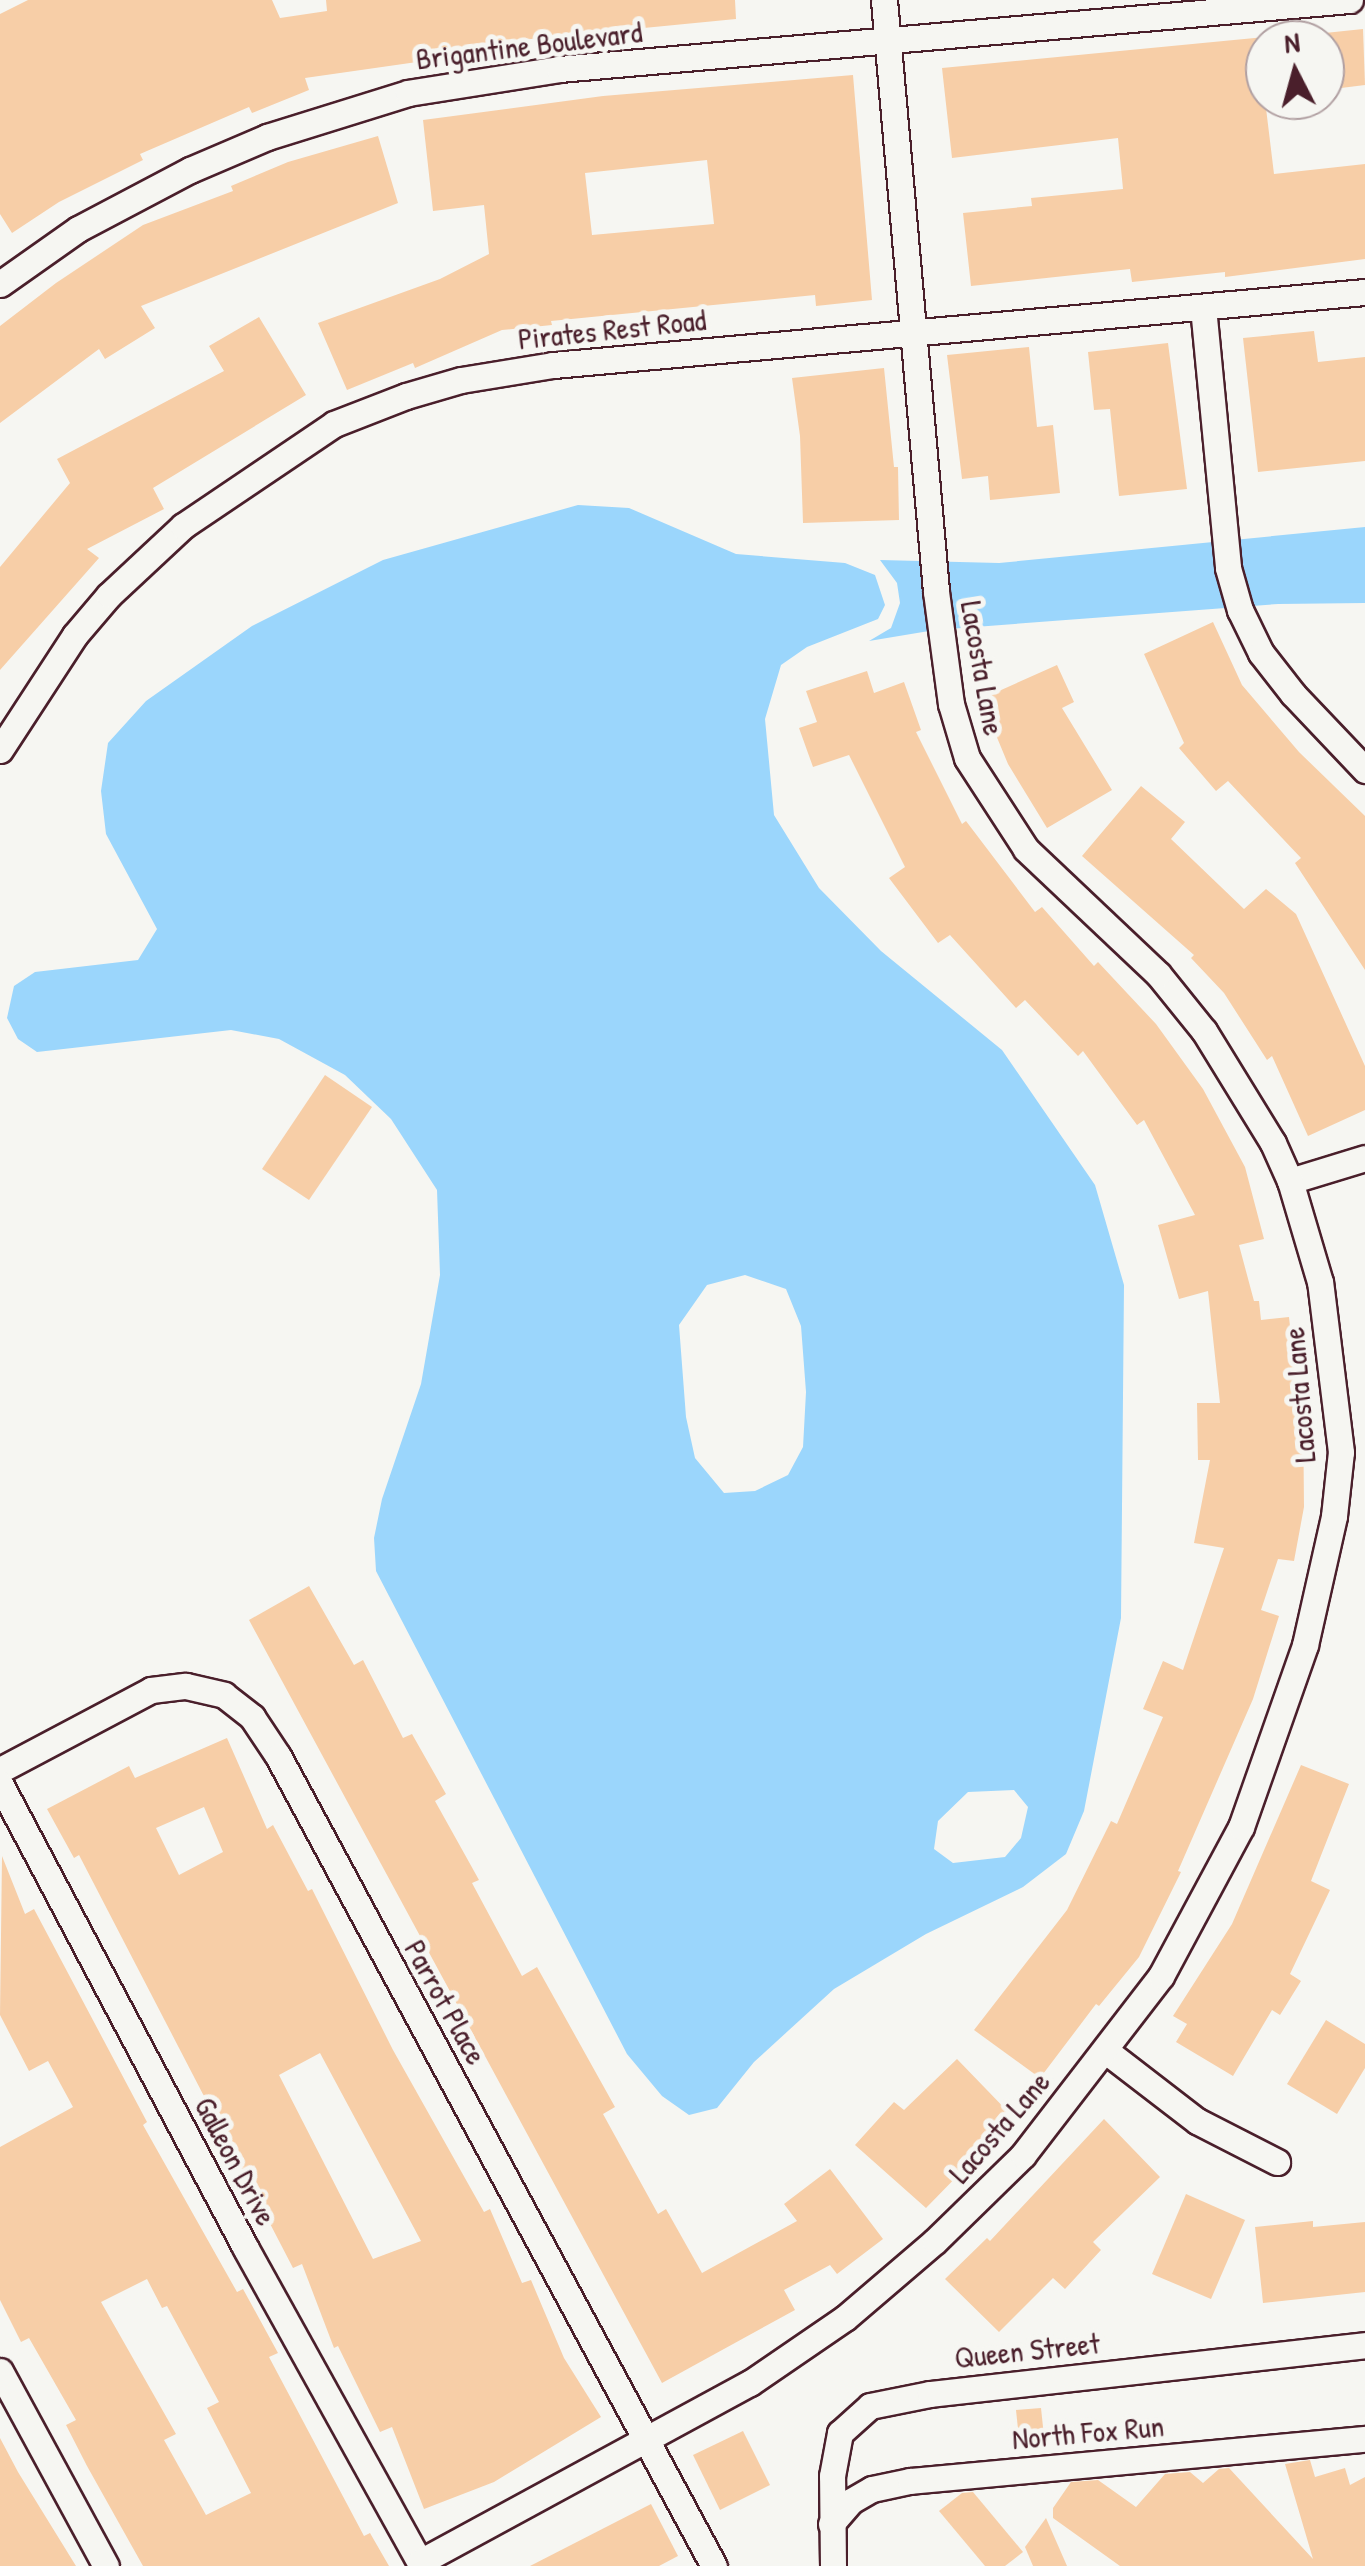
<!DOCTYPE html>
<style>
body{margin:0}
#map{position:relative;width:1365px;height:2566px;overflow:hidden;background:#f6f6f2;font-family:"Patrick Hand",sans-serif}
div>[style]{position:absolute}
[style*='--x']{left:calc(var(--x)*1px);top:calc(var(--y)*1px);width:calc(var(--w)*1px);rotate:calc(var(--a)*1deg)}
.water>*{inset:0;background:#9bd6fc}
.building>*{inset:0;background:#f7cea7}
.roads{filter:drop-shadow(2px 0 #4a1f2b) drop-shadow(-2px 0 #4a1f2b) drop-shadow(0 2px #4a1f2b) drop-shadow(0 -2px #4a1f2b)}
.street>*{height:25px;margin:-12.5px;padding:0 12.5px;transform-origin:12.5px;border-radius:12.5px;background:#f6f6f2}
span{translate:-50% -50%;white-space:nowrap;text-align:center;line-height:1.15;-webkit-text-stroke:10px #f6f6f2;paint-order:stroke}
.street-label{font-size:30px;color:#4a1f2b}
.north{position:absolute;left:1245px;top:20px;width:100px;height:100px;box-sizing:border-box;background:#f6f6f2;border:2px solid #b1a0a2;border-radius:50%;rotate:354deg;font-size:28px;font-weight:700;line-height:40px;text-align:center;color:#4a1f2b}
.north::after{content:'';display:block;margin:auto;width:35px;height:45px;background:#4a1f2b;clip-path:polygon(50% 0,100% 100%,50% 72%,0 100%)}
</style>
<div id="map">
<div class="water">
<i style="clip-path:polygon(evenodd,578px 505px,629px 508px,736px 554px,845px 563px,875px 575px,885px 605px,878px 619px,807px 647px,781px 665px,765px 719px,774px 815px,819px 888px,881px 951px,1002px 1050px,1095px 1185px,1124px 1285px,1121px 1618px,1084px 1811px,1066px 1854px,1023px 1887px,926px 1934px,834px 1989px,754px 2062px,717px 2108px,689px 2115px,662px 2096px,627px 2054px,376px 1571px,374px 1538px,382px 1499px,421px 1384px,440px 1275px,437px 1190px,391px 1119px,345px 1075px,279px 1039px,231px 1030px,37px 1052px,18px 1039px,7px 1018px,14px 986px,35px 972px,138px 960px,157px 929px,106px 834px,101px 791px,108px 743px,146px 701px,252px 626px,383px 560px,578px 505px,745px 1275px,786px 1289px,801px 1326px,806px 1392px,803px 1447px,788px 1475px,755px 1491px,724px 1493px,695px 1458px,686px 1417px,679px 1325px,707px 1285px,745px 1275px,578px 505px,1014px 1790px,1028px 1807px,1021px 1838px,1005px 1857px,953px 1863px,934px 1849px,938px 1821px,968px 1792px,1014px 1790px)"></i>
<i style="clip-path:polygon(1365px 527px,1365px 603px,1278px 604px,935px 630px,869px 641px,891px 628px,900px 603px,897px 583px,880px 560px,999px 563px)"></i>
</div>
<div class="building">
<i style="clip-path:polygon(28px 0,272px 0,280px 18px,327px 11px,326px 0,735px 0,736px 19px,479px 44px,480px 53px,305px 78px,309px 90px,252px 113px,249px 107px,140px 154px,143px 160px,59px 202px,12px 233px,0 214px,0 14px)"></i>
<i style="clip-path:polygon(1363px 29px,1365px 85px,1325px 90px,1325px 33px)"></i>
<i style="clip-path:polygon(1265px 37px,1265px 100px,1274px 174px,1365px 164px,1365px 259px,1225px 277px,1225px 272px,1132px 282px,1130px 269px,971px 286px,963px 213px,1032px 206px,1031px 198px,1123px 189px,1118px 138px,952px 158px,942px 68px)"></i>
<i style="clip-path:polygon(evenodd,853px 75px,872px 300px,816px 306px,815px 295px,551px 321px,552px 325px,502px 330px,415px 368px,413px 363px,347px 390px,318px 323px,440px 279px,489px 254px,484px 205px,433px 211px,423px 120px,603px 96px,853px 75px,707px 160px,714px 224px,592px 235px,585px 173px,707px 160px)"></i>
<i style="clip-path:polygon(378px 136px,398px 203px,141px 306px,155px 328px,105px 359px,99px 349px,0 423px,0 326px,56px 283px,143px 225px,233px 191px,231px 186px,288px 162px)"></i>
<i style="clip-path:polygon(259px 317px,306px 395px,153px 488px,164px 509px,87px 549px,99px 558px,0 670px,0 567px,70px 483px,57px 459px,224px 371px,209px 346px)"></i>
<i style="clip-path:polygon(1314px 331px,1318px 362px,1365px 357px,1365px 461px,1258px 472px,1243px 338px)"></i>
<i style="clip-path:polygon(1168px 343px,1187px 489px,1119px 496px,1110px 409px,1094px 410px,1088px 352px)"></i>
<i style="clip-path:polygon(1029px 347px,1037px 427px,1053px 425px,1060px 493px,990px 500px,988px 476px,962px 479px,947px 355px)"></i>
<i style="clip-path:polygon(884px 368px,894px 467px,898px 467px,899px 520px,803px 523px,800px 436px,792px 378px)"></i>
<i style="clip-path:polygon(1213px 622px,1242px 685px,1299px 752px,1365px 816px,1365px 970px,1295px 863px,1301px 858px,1228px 781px,1216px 791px,1179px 748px,1184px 743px,1144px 654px)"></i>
<i style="clip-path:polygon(1057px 665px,1074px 702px,1062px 708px,1112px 790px,1047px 828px,1008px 764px,981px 699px)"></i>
<i style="clip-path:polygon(867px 671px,874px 693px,904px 682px,921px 730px,916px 732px,962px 824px,966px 821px,1035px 912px,1042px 907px,1094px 966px,1098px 962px,1156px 1024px,1203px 1089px,1245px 1167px,1264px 1239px,1239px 1245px,1254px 1301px,1259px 1301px,1261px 1320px,1289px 1317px,1298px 1402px,1303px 1402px,1304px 1507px,1294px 1561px,1278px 1559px,1261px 1610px,1279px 1616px,1253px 1699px,1178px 1871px,1181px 1872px,1139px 1957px,1099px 2006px,1096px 2004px,1040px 2078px,974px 2030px,1067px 1910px,1111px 1821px,1117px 1824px,1163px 1717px,1143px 1709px,1163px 1661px,1183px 1670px,1224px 1548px,1194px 1543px,1210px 1460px,1198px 1460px,1197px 1403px,1220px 1403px,1208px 1291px,1179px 1299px,1158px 1225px,1195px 1215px,1144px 1120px,1137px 1125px,1083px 1051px,1078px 1056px,1025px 1000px,1016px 1008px,950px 935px,938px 943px,889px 878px,905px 867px,849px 755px,813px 767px,799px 728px,817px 722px,806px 691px)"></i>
<i style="clip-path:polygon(1141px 786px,1185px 822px,1171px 839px,1244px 909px,1266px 889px,1296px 914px,1365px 1066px,1365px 1110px,1308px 1136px,1272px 1056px,1267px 1060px,1224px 993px,1191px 958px,1194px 955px,1082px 856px)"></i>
<i style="clip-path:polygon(325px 1075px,372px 1107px,309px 1200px,262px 1169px)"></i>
<i style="clip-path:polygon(309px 1586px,354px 1665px,363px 1660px,403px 1738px,412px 1734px,446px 1794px,435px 1801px,479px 1880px,472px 1883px,522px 1976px,537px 1967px,615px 2107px,603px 2114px,658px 2214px,666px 2209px,702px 2273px,797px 2221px,784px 2204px,830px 2169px,883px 2239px,837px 2274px,830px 2265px,784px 2290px,795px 2310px,662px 2383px,249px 1620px)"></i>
<i style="clip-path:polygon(evenodd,227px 1738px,267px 1829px,273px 1825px,308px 1891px,312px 1889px,393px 2050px,484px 2212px,490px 2209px,522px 2283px,531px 2280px,564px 2358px,601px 2417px,494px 2482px,424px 2509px,392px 2427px,380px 2432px,338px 2346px,334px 2348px,302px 2264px,293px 2268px,79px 1855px,74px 1858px,47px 1809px,129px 1766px,135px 1778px,227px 1738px,204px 1807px,223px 1852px,179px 1875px,156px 1828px,204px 1807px,227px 1738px,320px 2053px,421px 2241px,373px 2259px,279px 2075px,320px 2053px)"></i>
<i style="clip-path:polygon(1301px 1765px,1349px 1784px,1311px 1881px,1330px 1890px,1290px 1974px,1301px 1981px,1280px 2015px,1272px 2010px,1233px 2076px,1176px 2042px,1187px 2024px,1173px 2016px,1232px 1924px)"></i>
<i style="clip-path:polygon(evenodd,2px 1856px,25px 1914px,34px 1909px,147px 2122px,143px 2125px,237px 2292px,243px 2289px,278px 2353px,269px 2357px,364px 2536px,370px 2533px,389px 2566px,143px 2566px,87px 2466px,66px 2425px,76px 2420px,29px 2338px,21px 2342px,0 2300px,0 2147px,73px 2107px,48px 2061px,29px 2071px,0 2015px,2px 1856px,147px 2279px,162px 2308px,167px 2306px,219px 2402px,207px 2408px,251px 2493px,206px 2515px,164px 2440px,176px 2434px,101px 2302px,147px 2279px)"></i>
<i style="clip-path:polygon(1326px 2020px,1365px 2044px,1365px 2068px,1337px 2114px,1287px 2084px)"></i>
<i style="clip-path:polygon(957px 2059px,1014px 2118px,926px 2208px,855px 2145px,894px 2102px,904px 2110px)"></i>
<i style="clip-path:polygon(1104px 2119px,1160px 2177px,1093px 2242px,1101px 2250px,1065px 2289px,1053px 2278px,999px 2332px,945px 2279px,987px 2238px,990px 2241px)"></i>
<i style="clip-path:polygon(1186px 2194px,1245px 2220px,1211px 2299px,1152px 2274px)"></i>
<i style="clip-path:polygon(1313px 2221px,1313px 2227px,1365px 2222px,1365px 2292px,1263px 2303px,1255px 2227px)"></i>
<i style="clip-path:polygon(1041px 2408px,1045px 2446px,1020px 2448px,1016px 2410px)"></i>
<i style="clip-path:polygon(743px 2431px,770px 2485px,720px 2510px,693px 2455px)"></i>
<i style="clip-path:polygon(0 2438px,18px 2472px,76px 2566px,0 2566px)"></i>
<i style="clip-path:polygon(1310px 2460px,1315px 2477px,1345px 2468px,1350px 2485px,1365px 2477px,1365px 2566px,1120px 2566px,1053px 2518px,1053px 2508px,1071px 2482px,1098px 2480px,1136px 2507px,1165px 2474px,1190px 2472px,1203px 2483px,1219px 2469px,1229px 2468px,1313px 2559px,1285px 2464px)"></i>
<i style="clip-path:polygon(973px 2492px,1023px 2552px,1005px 2566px,985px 2566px,939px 2511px,962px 2493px)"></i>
<i style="clip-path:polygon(651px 2504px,678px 2556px,659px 2566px,530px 2566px)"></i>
<i style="clip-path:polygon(1046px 2518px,1067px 2566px,1033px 2566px,1025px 2547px)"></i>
</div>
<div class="roads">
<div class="street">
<i style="--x:0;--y:284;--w:95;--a:-35.2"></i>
<i style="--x:78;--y:229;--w:127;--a:-27.8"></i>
<i style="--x:190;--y:170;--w:84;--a:-23.2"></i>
<i style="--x:267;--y:137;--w:148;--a:-17.3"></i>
<i style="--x:408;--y:93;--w:153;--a:-9"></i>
<i style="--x:559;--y:69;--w:794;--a:-4.99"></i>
<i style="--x:1203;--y:307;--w:262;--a:84.5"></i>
<i style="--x:1228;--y:568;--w:44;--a:74.1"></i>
<i style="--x:1240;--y:610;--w:48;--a:64"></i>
<i style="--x:1261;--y:653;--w:52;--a:52"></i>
<i style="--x:1293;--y:694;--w:105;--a:46.5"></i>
<i style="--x:0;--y:750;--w:137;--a:-56.9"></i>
<i style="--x:75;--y:635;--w:52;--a:-49.6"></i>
<i style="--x:109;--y:595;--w:101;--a:-43"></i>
<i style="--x:183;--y:526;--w:182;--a:-34"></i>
<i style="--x:334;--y:424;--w:77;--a:-21.3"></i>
<i style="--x:406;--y:396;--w:57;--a:-16.2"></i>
<i style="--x:461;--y:380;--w:93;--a:-9.3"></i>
<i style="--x:553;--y:365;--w:815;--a:-5.14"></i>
<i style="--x:1290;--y:1181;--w:78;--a:-17"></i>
<i style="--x:0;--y:1770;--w:171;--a:-27.9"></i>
<i style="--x:151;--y:1690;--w:35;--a:-7"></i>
<i style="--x:186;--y:1686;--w:39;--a:13"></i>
<i style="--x:224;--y:1695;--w:36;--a:38"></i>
<i style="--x:252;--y:1717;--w:47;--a:56.3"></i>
<i style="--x:278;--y:1756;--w:920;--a:61.71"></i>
<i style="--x:0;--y:1784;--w:524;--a:62.11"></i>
<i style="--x:245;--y:2247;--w:365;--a:61"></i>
<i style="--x:1106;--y:2051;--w:115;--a:37.6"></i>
<i style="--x:1197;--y:2121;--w:90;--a:27.1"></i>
<i style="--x:0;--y:2371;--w:222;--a:61.5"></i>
<i style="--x:831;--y:2524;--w:30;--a:-49"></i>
<i style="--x:851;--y:2501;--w:24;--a:-30"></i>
<i style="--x:872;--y:2489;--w:39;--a:-12"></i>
<i style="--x:910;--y:2481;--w:457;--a:-5.3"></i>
<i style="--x:420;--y:2562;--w:375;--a:-28.5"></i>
<i style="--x:750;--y:2383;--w:115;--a:-34.4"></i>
<i style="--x:845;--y:2318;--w:118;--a:-40.5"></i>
<i style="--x:935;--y:2241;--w:123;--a:-44.3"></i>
<i style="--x:1023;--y:2155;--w:226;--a:-52.4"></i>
<i style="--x:1161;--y:1976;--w:169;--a:-61.8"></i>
<i style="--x:1241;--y:1827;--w:193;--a:-70.6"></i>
<i style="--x:1305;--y:1645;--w:132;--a:-77.3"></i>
<i style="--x:1334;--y:1516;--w:64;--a:-83.8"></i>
<i style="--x:1341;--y:1452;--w:171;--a:-97"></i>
<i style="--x:1320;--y:1282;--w:105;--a:-106.5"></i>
<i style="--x:1290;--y:1181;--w:42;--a:-114.1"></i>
<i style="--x:1273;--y:1143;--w:132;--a:-121.6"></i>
<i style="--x:1204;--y:1031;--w:73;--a:-128.9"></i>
<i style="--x:1158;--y:974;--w:182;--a:-136.6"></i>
<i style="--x:1026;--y:849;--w:108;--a:-123"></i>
<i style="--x:967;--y:758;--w:56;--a:-106.5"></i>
<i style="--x:951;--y:704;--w:114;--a:-97.6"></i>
<i style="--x:936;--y:591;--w:593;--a:-95.03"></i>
<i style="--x:833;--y:2566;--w:90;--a:-90.6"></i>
<i style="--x:832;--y:2476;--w:44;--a:-79.5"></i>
<i style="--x:840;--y:2433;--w:40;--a:-42"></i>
<i style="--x:870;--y:2406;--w:61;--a:-11.3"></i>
<i style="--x:930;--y:2394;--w:438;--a:-6.4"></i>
</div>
</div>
<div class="street-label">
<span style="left:529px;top:45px;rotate:-7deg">Brigantine Boulevard</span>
<span style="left:612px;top:329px;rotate:-6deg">Pirates Rest Road</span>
<span style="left:983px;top:668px;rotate:80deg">Lacosta Lane</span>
<span style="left:1299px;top:1395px;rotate:-95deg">Lacosta Lane</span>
<span style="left:446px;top:2002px;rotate:61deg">Parrot Place</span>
<span style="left:999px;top:2127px;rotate:-49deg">Lacosta Lane</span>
<span style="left:236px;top:2161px;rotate:62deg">Galleon Drive</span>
<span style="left:1027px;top:2350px;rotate:-6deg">Queen Street</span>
<span style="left:1088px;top:2432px;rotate:-5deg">North Fox Run</span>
</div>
<div class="north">N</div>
</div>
